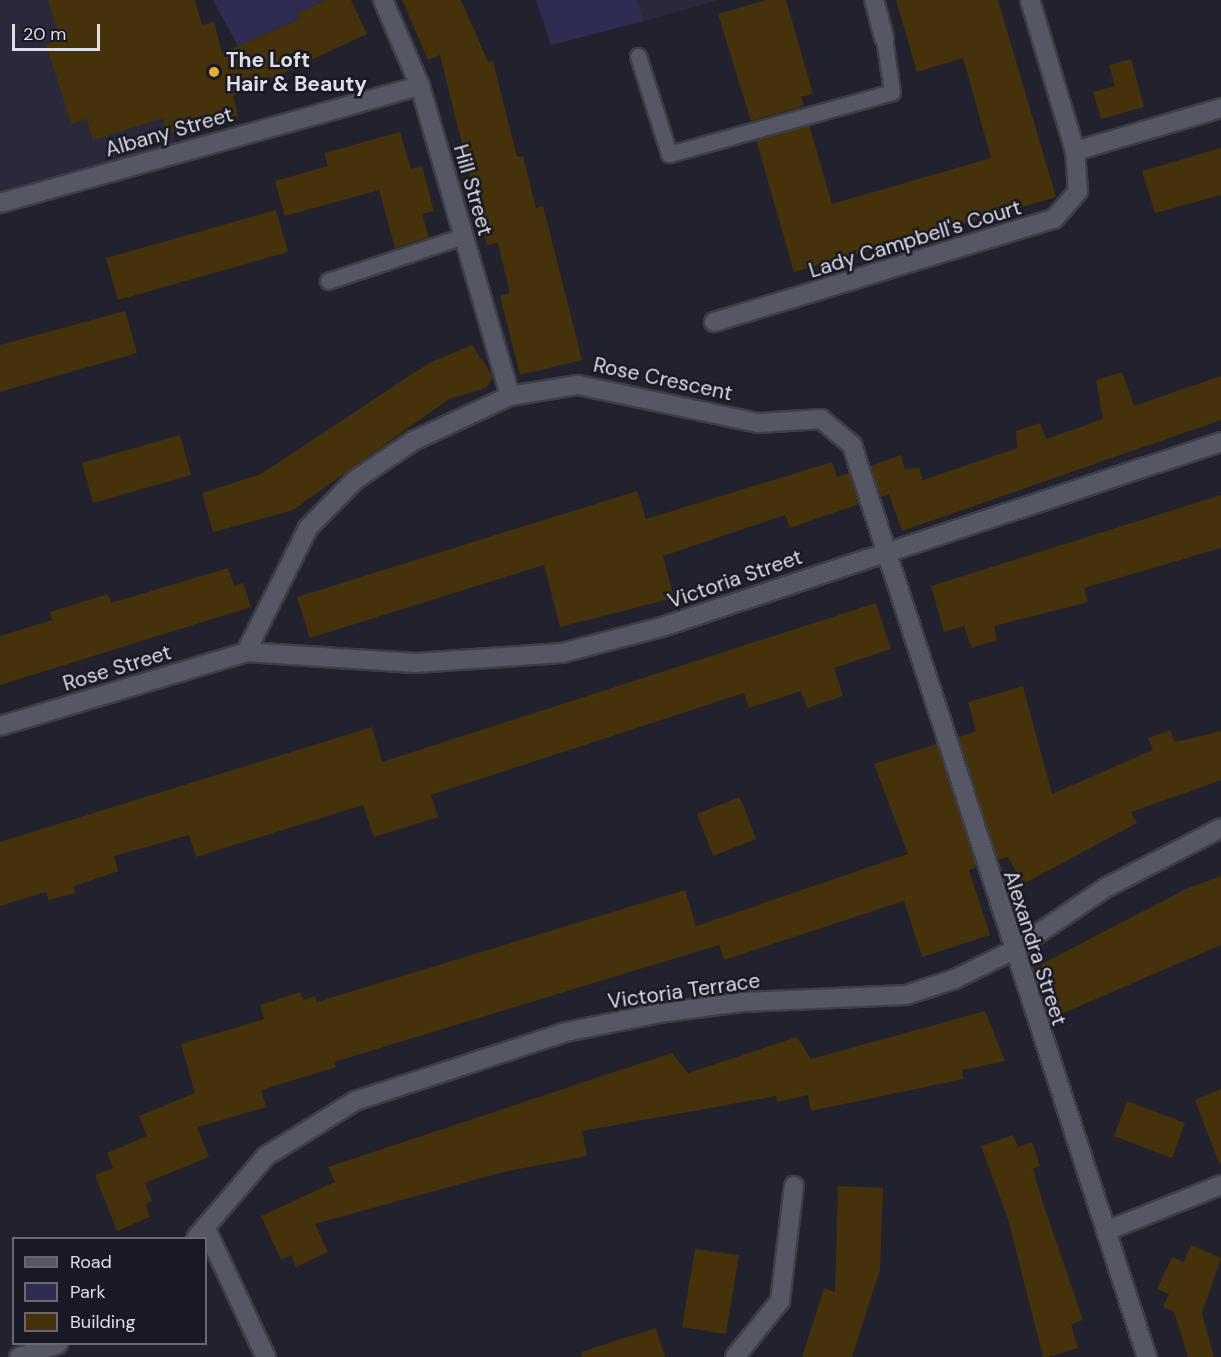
<!DOCTYPE html>
<style>
body{margin:0}
#map{position:relative;width:1221px;height:1357px;overflow:hidden;background:#22222e;font-family:"DM Sans",sans-serif}
div>[style]{position:absolute}
[style*='--x']{left:calc(var(--x)*1px);top:calc(var(--y)*1px);width:calc(var(--w)*1px);rotate:calc(var(--a)*1deg)}
.built>*{inset:0;background:#29293b}
.green>*{inset:0;background:#2e2c52}
.building>*{inset:0;background:#45320a}
.roads{filter:drop-shadow(2px 0 #3e3e48) drop-shadow(-2px 0 #3e3e48) drop-shadow(0 2px #3e3e48) drop-shadow(0 -2px #3e3e48)}
.lane>*{height:15px;margin:-7.5px;padding:0 7.5px;transform-origin:7.5px;border-radius:7.5px;background:#565765}
.street>*{height:18px;margin:-9px;padding:0 9px;transform-origin:9px;border-radius:9px;background:#565765}
.dots>*{width:16px;height:16px;translate:-50% -50%;box-sizing:border-box;border:3px solid #181924;border-radius:50%}
span{translate:-50% -50%;white-space:nowrap;text-align:center;line-height:1.15;-webkit-text-stroke:5px #181924;paint-order:stroke}
.poi-label{font-size:21px;color:#dedfe7;font-weight:700}
.left{translate:0 -50%;text-align:left}
.street-label{font-size:21px;color:#dedfe7}
.legend{position:absolute;left:12px;top:1237px;width:195px;height:108px;box-sizing:border-box;background:#181924;border:2px solid #676872;margin:0;padding:8px 10px;list-style:none;font-size:18px;color:#dedfe7}
.legend li{display:flex;align-items:center;gap:12px;height:30px}
.legend b{width:30px;border:2px solid #676872}
.scale{position:absolute;left:12px;top:24px;width:88px;height:27px;box-sizing:border-box;border:3px solid #dedfe7;border-top:0;padding-left:8px;font-size:18px;line-height:21px;white-space:nowrap;color:#dedfe7;-webkit-text-stroke:4px #181924;paint-order:stroke}
</style>
<div id="map">
<div class="built">
<i style="clip-path:polygon(0 0,137px 0,179px 153px,0 203px)"></i>
<i style="clip-path:polygon(637px 0,719px 0,644px 21px)"></i>
</div>
<div class="green">
<i style="clip-path:polygon(213px 0,326px 0,298px 13px,300px 19px,238px 46px)"></i>
<i style="clip-path:polygon(536px 0,637px 0,644px 21px,551px 45px)"></i>
</div>
<div class="building">
<i style="clip-path:polygon(48px 0,195px 0,202px 25px,214px 22px,222px 53px,300px 19px,298px 13px,326px 0,351px 0,367px 34px,233px 96px,238px 116px,167px 134px,163px 118px,93px 140px,87px 119px,71px 124px,46px 44px,60px 40px)"></i>
<i style="clip-path:polygon(402px 0,461px 0,488px 62px,493px 61px,517px 157px,523px 156px,536px 208px,543px 206px,582px 360px,520px 375px,500px 296px,510px 293px,498px 243px,487px 245px,440px 55px,428px 60px)"></i>
<i style="clip-path:polygon(767px 0,786px 0,813px 94px,801px 97px,804px 106px,751px 121px,718px 14px)"></i>
<i style="clip-path:polygon(896px 0,998px 0,1056px 197px,794px 272px,756px 140px,809px 125px,832px 204px,991px 158px,963px 58px,917px 72px)"></i>
<i style="clip-path:polygon(1131px 59px,1144px 107px,1101px 119px,1093px 92px,1115px 86px,1109px 65px)"></i>
<i style="clip-path:polygon(400px 132px,411px 169px,422px 166px,434px 211px,422px 214px,429px 237px,395px 248px,379px 190px,285px 216px,275px 181px,328px 166px,324px 153px)"></i>
<i style="clip-path:polygon(1221px 148px,1221px 195px,1155px 213px,1142px 171px)"></i>
<i style="clip-path:polygon(276px 210px,288px 252px,118px 300px,106px 258px)"></i>
<i style="clip-path:polygon(125px 311px,137px 353px,0 392px,0 345px)"></i>
<i style="clip-path:polygon(472px 345px,493px 377px,486px 388px,449px 399px,293px 510px,213px 532px,202px 493px,261px 474px,429px 363px)"></i>
<i style="clip-path:polygon(1122px 372px,1134px 406px,1221px 376px,1221px 420px,902px 531px,889px 494px,881px 497px,870px 466px,901px 455px,905px 469px,919px 468px,923px 480px,1017px 448px,1016px 431px,1040px 423px,1046px 439px,1103px 419px,1096px 380px)"></i>
<i style="clip-path:polygon(180px 435px,191px 475px,93px 503px,82px 463px)"></i>
<i style="clip-path:polygon(832px 462px,837px 477px,849px 473px,859px 504px,790px 528px,785px 515px,663px 556px,674px 598px,560px 627px,544px 565px,310px 638px,297px 597px,637px 491px,646px 519px)"></i>
<i style="clip-path:polygon(1221px 495px,1221px 548px,1084px 588px,1088px 602px,994px 626px,997px 640px,971px 648px,964px 626px,944px 632px,931px 586px)"></i>
<i style="clip-path:polygon(228px 568px,234px 586px,243px 583px,251px 607px,0 685px,0 636px,52px 620px,50px 612px,108px 594px,111px 603px)"></i>
<i style="clip-path:polygon(876px 603px,891px 649px,834px 668px,843px 696px,807px 708px,801px 691px,749px 708px,744px 693px,431px 795px,438px 817px,374px 837px,363px 805px,196px 857px,189px 835px,114px 856px,118px 871px,74px 886px,75px 893px,49px 900px,46px 892px,0 906px,0 842px,372px 727px,382px 762px)"></i>
<i style="clip-path:polygon(1023px 686px,1052px 794px,1153px 750px,1148px 738px,1170px 730px,1175px 742px,1221px 731px,1221px 780px,1131px 812px,1137px 823px,1023px 884px,1008px 857px,998px 860px,958px 737px,976px 731px,968px 702px)"></i>
<i style="clip-path:polygon(937px 744px,977px 867px,969px 870px,990px 935px,922px 957px,904px 901px,724px 960px,719px 945px,334px 1062px,336px 1067px,261px 1090px,266px 1107px,197px 1127px,209px 1157px,145px 1183px,152px 1201px,145px 1204px,150px 1217px,117px 1231px,95px 1175px,113px 1168px,107px 1153px,147px 1136px,139px 1116px,195px 1093px,181px 1044px,264px 1019px,260px 1005px,300px 992px,303px 1000px,315px 996px,317px 1002px,685px 890px,696px 926px,908px 854px,874px 764px)"></i>
<i style="clip-path:polygon(740px 797px,756px 839px,713px 856px,697px 814px)"></i>
<i style="clip-path:polygon(1221px 876px,1221px 945px,1059px 1015px,1034px 968px,1186px 889px)"></i>
<i style="clip-path:polygon(985px 1011px,1005px 1061px,962px 1070px,963px 1079px,811px 1111px,808px 1095px,777px 1102px,776px 1096px,582px 1131px,587px 1156px,503px 1172px,315px 1224px,328px 1252px,296px 1267px,291px 1255px,281px 1260px,261px 1216px,335px 1182px,328px 1167px,672px 1053px,688px 1073px,797px 1037px,811px 1059px)"></i>
<i style="clip-path:polygon(1221px 1089px,1221px 1163px,1219px 1163px,1195px 1100px)"></i>
<i style="clip-path:polygon(1127px 1101px,1185px 1123px,1172px 1158px,1114px 1136px)"></i>
<i style="clip-path:polygon(1013px 1135px,1018px 1147px,1032px 1142px,1040px 1166px,1033px 1169px,1041px 1197px,1083px 1320px,1071px 1324px,1078px 1348px,1048px 1357px,1043px 1357px,1008px 1219px,981px 1146px)"></i>
<i style="clip-path:polygon(838px 1186px,883px 1188px,880px 1270px,852px 1357px,802px 1357px,824px 1288px,835px 1292px)"></i>
<i style="clip-path:polygon(1191px 1245px,1221px 1258px,1202px 1313px,1214px 1357px,1188px 1357px,1174px 1312px,1163px 1307px,1169px 1294px,1157px 1289px,1172px 1257px,1184px 1262px)"></i>
<i style="clip-path:polygon(695px 1249px,739px 1255px,726px 1334px,682px 1327px)"></i>
<i style="clip-path:polygon(656px 1328px,665px 1357px,582px 1357px,581px 1352px)"></i>
</div>
<div class="roads">
<div class="lane">
<i style="--x:638;--y:56;--w:103;--a:72.4"></i>
<i style="--x:669;--y:154;--w:231;--a:-15.5"></i>
<i style="--x:892;--y:92;--w:55;--a:-98.4"></i>
<i style="--x:328;--y:281;--w:142;--a:-18.4"></i>
</div>
<div class="street">
<i style="--x:383;--y:0;--w:94;--a:66.7"></i>
<i style="--x:420;--y:86;--w:323;--a:73.8"></i>
<i style="--x:874;--y:0;--w:39;--a:75"></i>
<i style="--x:1030;--y:0;--w:158;--a:73.4"></i>
<i style="--x:1075;--y:151;--w:152;--a:-16.4"></i>
<i style="--x:0;--y:203;--w:436;--a:-15.6"></i>
<i style="--x:714;--y:322;--w:355;--a:-16.9"></i>
<i style="--x:1054;--y:219;--w:37;--a:-49"></i>
<i style="--x:1078;--y:191;--w:40;--a:-94.3"></i>
<i style="--x:246;--y:652;--w:139;--a:-63.4"></i>
<i style="--x:308;--y:528;--w:67;--a:-45.6"></i>
<i style="--x:355;--y:480;--w:70;--a:-33.9"></i>
<i style="--x:413;--y:441;--w:107;--a:-24.9"></i>
<i style="--x:510;--y:396;--w:69;--a:-9.2"></i>
<i style="--x:578;--y:385;--w:184;--a:11.9"></i>
<i style="--x:758;--y:423;--w:63;--a:-3.6"></i>
<i style="--x:821;--y:419;--w:40;--a:40"></i>
<i style="--x:852;--y:445;--w:959;--a:72.08"></i>
<i style="--x:0;--y:726;--w:257;--a:-16.7"></i>
<i style="--x:246;--y:652;--w:169;--a:3.7"></i>
<i style="--x:415;--y:663;--w:147;--a:-3.9"></i>
<i style="--x:562;--y:653;--w:103;--a:-14.6"></i>
<i style="--x:662;--y:627;--w:589;--a:-18.31"></i>
<i style="--x:205;--y:1227;--w:144;--a:64.9"></i>
<i style="--x:1106;--y:1231;--w:124;--a:-21.8"></i>
<i style="--x:196;--y:1238;--w:108;--a:-49.5"></i>
<i style="--x:266;--y:1156;--w:105;--a:-31.7"></i>
<i style="--x:355;--y:1101;--w:222;--a:-18.1"></i>
<i style="--x:566;--y:1032;--w:95;--a:-11.5"></i>
<i style="--x:659;--y:1013;--w:85;--a:-7.5"></i>
<i style="--x:743;--y:1002;--w:163;--a:-2.5"></i>
<i style="--x:906;--y:995;--w:52;--a:-18.1"></i>
<i style="--x:955;--y:979;--w:64;--a:-26.2"></i>
<i style="--x:1012;--y:951;--w:115;--a:-34"></i>
<i style="--x:1107;--y:887;--w:128;--a:-27.4"></i>
<i style="--x:19;--y:1357;--w:41;--a:-18.4"></i>
<i style="--x:735;--y:1357;--w:72;--a:-51.2"></i>
<i style="--x:780;--y:1301;--w:116;--a:-83.1"></i>
</div>
</div>
<div class="dots">
<i style="left:214px;top:72px;background:#e5ad36"></i>
</div>
<div class="poi-label">
<span class="left" style="left:226px;top:72px">The Loft<br>Hair &amp; Beauty</span>
</div>
<div class="street-label">
<span style="left:169px;top:132px;rotate:-16deg">Albany Street</span>
<span style="left:473px;top:190px;rotate:74deg">Hill Street</span>
<span style="left:915px;top:239px;rotate:-17deg">Lady Campbell's Court</span>
<span style="left:663px;top:379px;rotate:12deg">Rose Crescent</span>
<span style="left:735px;top:579px;rotate:-19deg">Victoria Street</span>
<span style="left:117px;top:668px;rotate:-17deg">Rose Street</span>
<span style="left:1035px;top:948px;rotate:72deg">Alexandra Street</span>
<span style="left:684px;top:991px;rotate:-8deg">Victoria Terrace</span>
</div>
<ul class="legend">
<li><b style="height:8px;background:#565765"></b>Road</li>
<li><b style="height:16px;background:#2e2c52"></b>Park</li>
<li><b style="height:16px;background:#45320a"></b>Building</li>
</ul>
<div class="scale">20 m</div>
</div>
